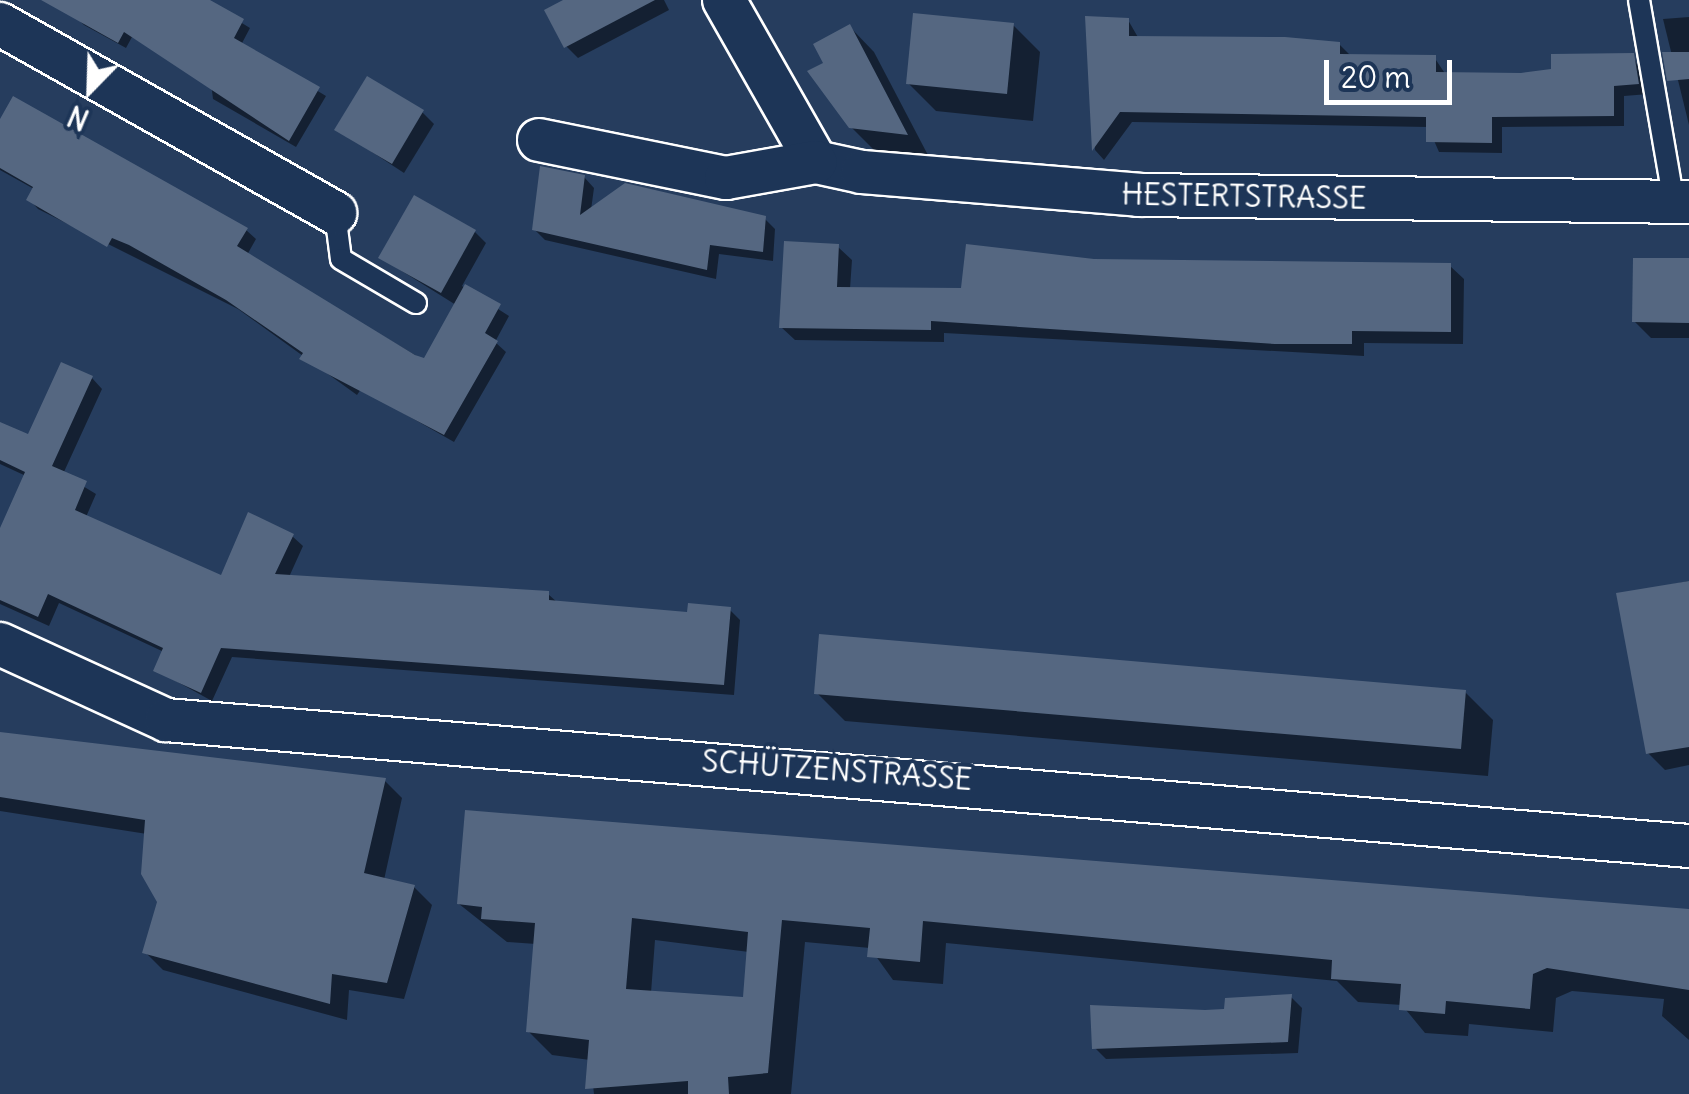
<!DOCTYPE html>
<meta charset="utf-8">
<style>
body{margin:0}
#map{position:relative;width:1689px;height:1094px;overflow:hidden;background:#263d5e;font-family:Delius,sans-serif}
div>[style]{position:absolute}
[style*='--x']{left:calc(var(--x)*1px);top:calc(var(--y)*1px);width:calc(var(--w)*1px);rotate:calc(var(--a)*1deg)}
.shadow>*{inset:0;background:#0007}
.building>*{inset:0;background:#556781}
.roads{filter:drop-shadow(2px 0 #fff) drop-shadow(-2px 0 #fff) drop-shadow(0 2px #fff) drop-shadow(0 -2px #fff)}
.lane>*{height:20px;margin:-10px;padding:0 10px;transform-origin:10px;border-radius:10px;background:#1d3557}
.street>*{height:42px;margin:-21px;padding:0 21px;transform-origin:21px;border-radius:21px;background:#1d3557}
span{translate:-50% -50%;white-space:nowrap;text-align:center;line-height:1.15;-webkit-text-stroke:8px #1d3557;paint-order:stroke}
.street-label{font-size:30px;color:#fff}
.north{position:absolute;left:40px;top:40px;width:100px;height:100px;-webkit-text-stroke:8px #1d3557;paint-order:stroke;rotate:203deg;font-size:28px;font-weight:700;line-height:40px;text-align:center;color:#fff}
.north::after{content:'';display:block;margin:auto;width:35px;height:45px;background:#fff;clip-path:polygon(50% 0,100% 100%,50% 72%,0 100%)}
.scale{position:absolute;left:1324px;top:60px;width:128px;height:45px;box-sizing:border-box;border:5px solid #fff;border-top:0;padding-left:12px;font-size:30px;line-height:35px;white-space:nowrap;color:#fff;-webkit-text-stroke:8px #1d3557;paint-order:stroke}
</style>
<div id="map">
<div class="shadow">
<i style="clip-path:polygon(87px 0,204px 0,250px 28px,241px 45px,326px 96px,296px 147px,213px 99px,211px 83px,132px 37px,126px 48px,84px 25px,77px 18px)"></i>
<i style="clip-path:polygon(569px 0,664px 0,669px 10px,578px 58px,566px 46px)"></i>
<i style="clip-path:polygon(1689px 17px,1689px 125px,1663px 19px)"></i>
<i style="clip-path:polygon(1088px 19px,1128px 20px,1139px 39px,1339px 44px,1351px 56px,1434px 57px,1446px 75px,1521px 76px,1633px 55px,1649px 94px,1624px 96px,1624px 126px,1502px 127px,1502px 153px,1439px 152px,1428px 127px,1132px 122px,1104px 160px,1095px 150px)"></i>
<i style="clip-path:polygon(1013px 25px,1040px 52px,1033px 121px,936px 111px,908px 83px)"></i>
<i style="clip-path:polygon(850px 27px,874px 52px,930px 159px,876px 152px,851px 127px,826px 64px)"></i>
<i style="clip-path:polygon(422px 112px,434px 124px,404px 173px,337px 129px)"></i>
<i style="clip-path:polygon(0 124px,246px 230px,256px 239px,247px 255px,425px 361px,456px 305px,381px 258px,475px 232px,486px 243px,462px 286px,509px 316px,495px 342px,506px 352px,454px 442px,361px 389px,357px 395px,238px 309px,38px 209px,29px 199px,34px 189px,0 170px)"></i>
<i style="clip-path:polygon(584px 177px,594px 188px,591px 210px,765px 219px,775px 229px,773px 261px,719px 254px,716px 279px,545px 240px,535px 230px)"></i>
<i style="clip-path:polygon(838px 247px,852px 260px,850px 289px,963px 291px,1094px 261px,1450px 266px,1464px 279px,1463px 344px,1364px 343px,1364px 356px,944px 333px,944px 342px,795px 340px,781px 327px)"></i>
<i style="clip-path:polygon(1689px 261px,1689px 338px,1651px 338px,1634px 321px)"></i>
<i style="clip-path:polygon(92px 378px,102px 389px,63px 474px,96px 494px,86px 517px,222px 579px,292px 536px,303px 546px,289px 577px,548px 594px,558px 603px,689px 615px,729px 609px,740px 620px,734px 695px,232px 657px,212px 701px,156px 670px,164px 652px,59px 603px,49px 626px,0 604px,0 534px,26px 476px,0 464px,0 424px,29px 438px)"></i>
<i style="clip-path:polygon(1689px 581px,1689px 765px,1665px 770px,1648px 753px,1619px 595px)"></i>
<i style="clip-path:polygon(1465px 692px,1493px 720px,1488px 776px,845px 721px,817px 693px)"></i>
<i style="clip-path:polygon(0 735px,384px 780px,402px 798px,384px 880px,414px 887px,432px 905px,404px 999px,349px 990px,347px 1020px,163px 970px,145px 952px,160px 902px,147px 834px,0 811px)"></i>
<i style="clip-path:polygon(evenodd,467px 813px,1689px 914px,1689px 1040px,1662px 1016px,1664px 999px,1572px 991px,1556px 998px,1553px 1032px,1469px 1024px,1468px 1036px,1425px 1033px,1402px 1005px,1358px 1002px,1337px 981px,946px 943px,943px 984px,893px 980px,870px 948px,805px 942px,791px 1094px,594px 1094px,590px 1060px,552px 1055px,528px 1031px,536px 944px,507px 942px,459px 904px,467px 813px,655px 940px,749px 952px,745px 1000px,651px 993px,655px 940px)"></i>
<i style="clip-path:polygon(1291px 997px,1302px 1008px,1298px 1053px,1106px 1059px,1095px 1048px)"></i>
</div>
<div class="building">
<i style="clip-path:polygon(41px 0,210px 0,244px 19px,234px 38px,320px 87px,289px 141px,124px 32px,118px 43px)"></i>
<i style="clip-path:polygon(563px 0,655px 0,564px 48px,544px 10px)"></i>
<i style="clip-path:polygon(913px 13px,1014px 23px,1007px 94px,906px 84px)"></i>
<i style="clip-path:polygon(1085px 16px,1129px 18px,1129px 36px,1285px 37px,1340px 42px,1340px 54px,1436px 55px,1436px 72px,1521px 73px,1551px 69px,1551px 54px,1634px 53px,1639px 84px,1614px 86px,1614px 116px,1492px 117px,1492px 143px,1426px 142px,1426px 117px,1120px 112px,1092px 151px)"></i>
<i style="clip-path:polygon(850px 24px,908px 135px,849px 128px,807px 71px,823px 63px,813px 44px)"></i>
<i style="clip-path:polygon(1662px 52px,1689px 52px,1689px 79px,1667px 81px)"></i>
<i style="clip-path:polygon(367px 76px,424px 110px,392px 164px,334px 130px)"></i>
<i style="clip-path:polygon(13px 96px,248px 228px,237px 246px,415px 355px,424px 358px,465px 284px,501px 304px,485px 333px,498px 341px,444px 435px,299px 359px,303px 353px,226px 300px,129px 245px,112px 238px,107px 247px,26px 200px,33px 187px,0 168px,0 119px)"></i>
<i style="clip-path:polygon(540px 166px,585px 175px,580px 215px,625px 183px,766px 216px,763px 252px,710px 245px,707px 270px,532px 230px)"></i>
<i style="clip-path:polygon(414px 195px,476px 230px,441px 293px,378px 258px)"></i>
<i style="clip-path:polygon(784px 241px,839px 244px,837px 287px,961px 288px,966px 244px,1094px 259px,1451px 263px,1451px 332px,1352px 331px,1352px 344px,1275px 344px,931px 321px,931px 330px,779px 328px)"></i>
<i style="clip-path:polygon(1633px 258px,1689px 258px,1689px 323px,1632px 322px)"></i>
<i style="clip-path:polygon(61px 362px,93px 376px,52px 466px,87px 481px,75px 510px,221px 575px,248px 512px,294px 534px,275px 574px,549px 591px,549px 600px,687px 612px,688px 603px,731px 607px,724px 685px,221px 648px,201px 693px,153px 671px,163px 648px,48px 594px,38px 617px,0 600px,0 528px,25px 472px,0 460px,0 422px,28px 434px)"></i>
<i style="clip-path:polygon(1689px 581px,1689px 747px,1646px 754px,1616px 593px)"></i>
<i style="clip-path:polygon(819px 634px,1466px 690px,1461px 749px,814px 694px)"></i>
<i style="clip-path:polygon(0 732px,386px 778px,364px 873px,415px 885px,387px 983px,332px 974px,330px 1004px,142px 953px,157px 902px,141px 874px,145px 820px,0 797px)"></i>
<i style="clip-path:polygon(evenodd,465px 810px,1689px 909px,1689px 990px,1547px 968px,1533px 974px,1530px 1009px,1446px 1001px,1445px 1014px,1399px 1010px,1401px 984px,1331px 979px,1332px 960px,923px 921px,920px 962px,867px 957px,870px 928px,782px 920px,768px 1073px,728px 1077px,729px 1094px,688px 1094px,688px 1081px,585px 1089px,589px 1040px,526px 1032px,535px 923px,481px 919px,482px 907px,457px 904px,465px 810px,632px 918px,748px 932px,743px 997px,626px 989px,632px 918px)"></i>
<i style="clip-path:polygon(1292px 994px,1288px 1042px,1092px 1049px,1090px 1005px,1205px 1010px,1224px 1009px,1225px 998px)"></i>
</div>
<div class="roads">
<div class="lane">
<i style="--x:1639;--y:0;--w:206;--a:80.2"></i>
<i style="--x:335;--y:213;--w:46;--a:82.6"></i>
<i style="--x:341;--y:259;--w:87;--a:30.4"></i>
</div>
<div class="street">
<i style="--x:724;--y:0;--w:186;--a:60.4"></i>
<i style="--x:816;--y:162;--w:47;--a:12.3"></i>
<i style="--x:862;--y:172;--w:278;--a:4.7"></i>
<i style="--x:1139;--y:195;--w:550;--a:0.73"></i>
<i style="--x:0;--y:24;--w:385;--a:29.4"></i>
<i style="--x:539;--y:140;--w:191;--a:11.5"></i>
<i style="--x:726;--y:178;--w:91;--a:-10.1"></i>
<i style="--x:0;--y:644;--w:183;--a:24.6"></i>
<i style="--x:166;--y:720;--w:1528;--a:4.73"></i>
</div>
</div>
<div class="street-label">
<span style="left:1244px;top:196px;rotate:1deg">HESTERTSTRASSE</span>
<span style="left:837px;top:770px;rotate:4deg">SCHÜTZENSTRASSE</span>
</div>
<div class="north">N</div>
<div class="scale">20 m</div>
</div>
